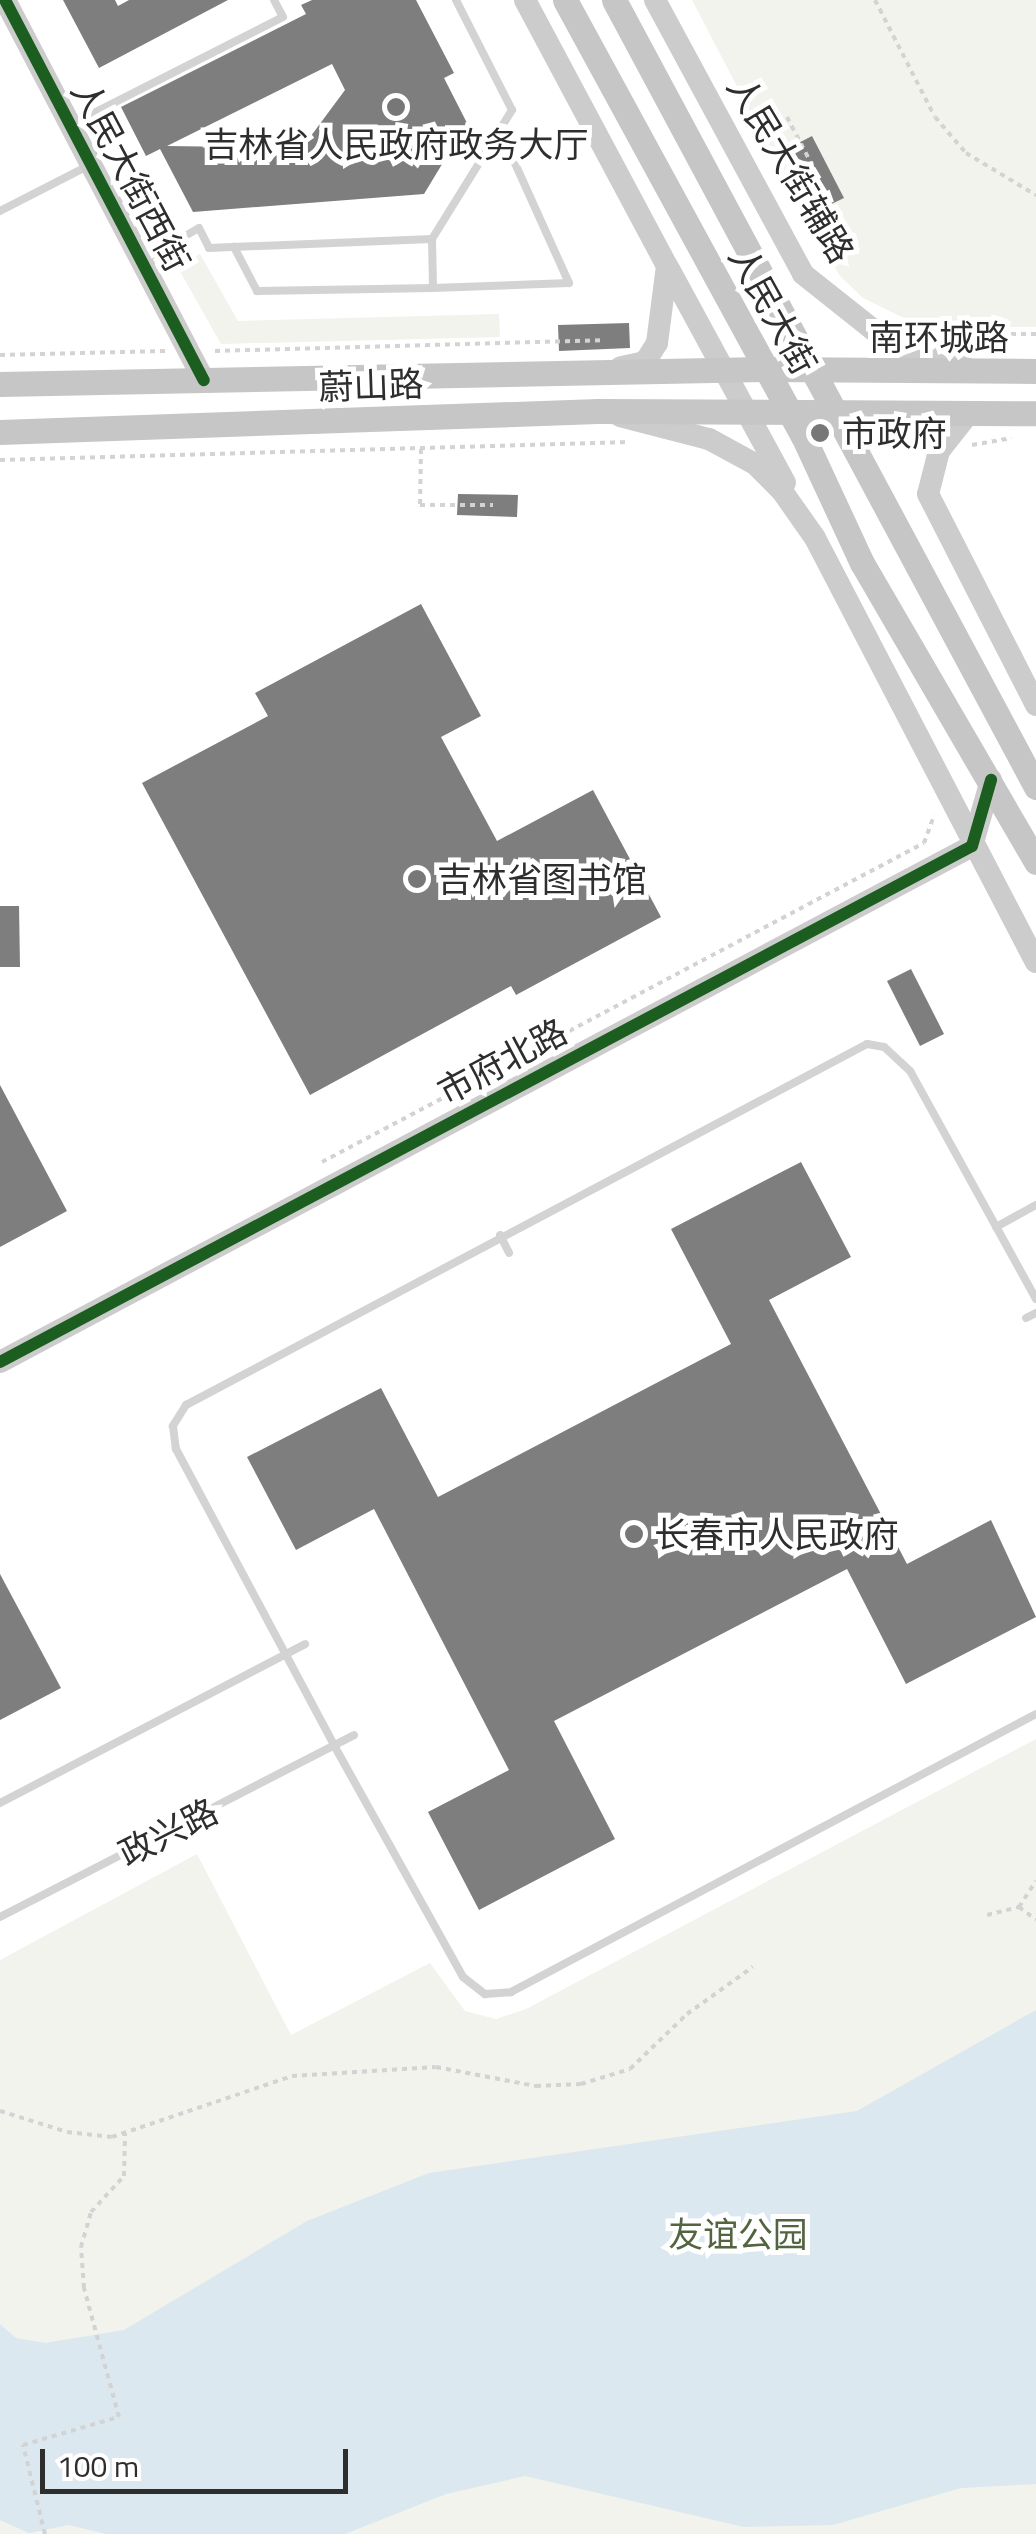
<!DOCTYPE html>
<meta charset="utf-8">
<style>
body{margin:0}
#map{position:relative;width:1036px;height:2534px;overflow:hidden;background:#fff;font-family:"Titillium Web","Noto Sans SC",sans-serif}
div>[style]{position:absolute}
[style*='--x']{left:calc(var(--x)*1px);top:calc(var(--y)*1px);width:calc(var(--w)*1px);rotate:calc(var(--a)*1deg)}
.green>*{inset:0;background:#f1f3ec}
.water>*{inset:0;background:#dbe8ef}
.building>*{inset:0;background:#7e7e7e}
.path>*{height:4px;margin-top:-2px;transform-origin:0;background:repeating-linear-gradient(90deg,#d3d3d3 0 5px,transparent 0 10px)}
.lane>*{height:8px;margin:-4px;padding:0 4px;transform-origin:4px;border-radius:4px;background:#d3d3d3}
.secondary>*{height:22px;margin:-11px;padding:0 11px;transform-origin:11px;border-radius:11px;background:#ccc}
.primary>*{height:25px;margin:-12.5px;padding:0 12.5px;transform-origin:12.5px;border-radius:12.5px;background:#c6c6c6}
.cycleway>*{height:12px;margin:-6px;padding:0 6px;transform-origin:6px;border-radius:6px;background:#1b5e20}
.dots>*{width:28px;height:28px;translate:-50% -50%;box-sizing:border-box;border:5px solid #fff;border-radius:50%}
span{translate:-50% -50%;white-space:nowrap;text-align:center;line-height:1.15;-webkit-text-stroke:10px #fff;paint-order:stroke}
.poi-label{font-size:35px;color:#2e2e2e}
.left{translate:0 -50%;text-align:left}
.street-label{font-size:35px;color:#2e2e2e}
.park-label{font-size:35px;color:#536540}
.scale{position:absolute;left:40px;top:2449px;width:308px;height:45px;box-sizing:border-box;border:5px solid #2e2e2e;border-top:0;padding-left:12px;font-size:30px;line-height:35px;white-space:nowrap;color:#2e2e2e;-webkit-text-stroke:8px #fff;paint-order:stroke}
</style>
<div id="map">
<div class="green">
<i style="clip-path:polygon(692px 0,1036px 0,1036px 327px,922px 327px,863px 298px,840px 276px,804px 215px)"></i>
<i style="clip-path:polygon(200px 254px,238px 321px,499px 314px,500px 337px,221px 344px,177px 266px)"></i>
<i style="clip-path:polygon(1036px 1739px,1036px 2534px,0 2534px,0 1960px,197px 1854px,291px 2035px,430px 1963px,465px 2011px,496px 2019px,526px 2009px)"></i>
</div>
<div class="water">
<i style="clip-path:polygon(1036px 2010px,1036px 2484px,961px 2488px,833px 2525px,744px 2527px,525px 2476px,446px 2494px,345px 2534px,106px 2534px,69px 2525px,29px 2533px,0 2520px,0 2324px,16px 2338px,45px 2343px,124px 2330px,307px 2221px,429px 2173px,857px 2111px)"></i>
</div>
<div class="building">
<i style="clip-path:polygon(63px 0,115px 0,118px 6px,129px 0,228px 0,99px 68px)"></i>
<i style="clip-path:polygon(evenodd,312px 0,416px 0,454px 73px,444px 78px,467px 123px,424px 194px,193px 212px,160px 149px,146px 156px,121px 107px,306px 14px,301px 5px,312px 0,332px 64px,345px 90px,302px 148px,167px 146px,332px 64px)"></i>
<i style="clip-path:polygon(812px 136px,844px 198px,819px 210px,787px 149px)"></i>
<i style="clip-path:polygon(629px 323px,630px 348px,559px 351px,558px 325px)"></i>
<i style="clip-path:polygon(458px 494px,518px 495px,517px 517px,457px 515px)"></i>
<i style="clip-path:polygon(421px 604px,481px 716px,441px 737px,497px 841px,593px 790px,661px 917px,516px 995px,511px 986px,310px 1095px,142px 783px,268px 716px,255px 693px)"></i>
<i style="clip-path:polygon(0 906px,19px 906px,20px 967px,0 967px)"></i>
<i style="clip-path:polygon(911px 969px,944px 1034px,920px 1046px,887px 981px)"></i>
<i style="clip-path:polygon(0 1085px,67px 1211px,0 1247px)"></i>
<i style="clip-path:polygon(801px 1162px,851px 1257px,769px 1300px,907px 1564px,991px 1520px,1036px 1617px,906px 1684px,847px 1569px,554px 1721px,615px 1839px,479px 1910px,428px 1812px,509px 1770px,374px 1509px,296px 1550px,247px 1457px,381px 1388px,438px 1497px,731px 1344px,671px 1229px)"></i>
<i style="clip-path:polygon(0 1574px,61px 1688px,0 1720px)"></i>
</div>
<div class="path">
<i style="--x:875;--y:0;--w:131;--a:62.9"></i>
<i style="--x:935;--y:117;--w:48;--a:49.3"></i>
<i style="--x:966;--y:153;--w:82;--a:31"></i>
<i style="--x:752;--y:133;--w:38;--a:-25"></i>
<i style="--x:787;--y:117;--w:52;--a:62.4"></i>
<i style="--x:941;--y:334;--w:95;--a:0"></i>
<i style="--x:215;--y:351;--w:388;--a:-1.6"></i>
<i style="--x:0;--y:355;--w:165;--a:-1.4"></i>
<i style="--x:972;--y:445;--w:40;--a:-10"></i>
<i style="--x:421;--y:449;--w:56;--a:91"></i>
<i style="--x:420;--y:505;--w:73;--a:0"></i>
<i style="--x:0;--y:460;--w:630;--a:-1.64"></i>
<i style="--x:322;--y:1162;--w:681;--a:-27.92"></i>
<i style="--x:924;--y:843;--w:30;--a:-70"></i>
<i style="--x:1019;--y:1907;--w:21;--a:37"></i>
<i style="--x:987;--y:1915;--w:33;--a:-14"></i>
<i style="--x:1019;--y:1907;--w:31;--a:-57"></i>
<i style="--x:0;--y:2111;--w:70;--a:17.4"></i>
<i style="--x:67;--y:2132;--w:45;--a:6.3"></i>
<i style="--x:112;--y:2137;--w:190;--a:-18.7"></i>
<i style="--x:292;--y:2076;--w:144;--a:-3.6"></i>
<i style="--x:436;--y:2067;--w:102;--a:10.8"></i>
<i style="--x:536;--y:2086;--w:45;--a:-2.5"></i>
<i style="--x:581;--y:2084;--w:51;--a:-17"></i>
<i style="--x:630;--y:2069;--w:79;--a:-44"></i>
<i style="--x:687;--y:2014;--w:81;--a:-35.5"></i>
<i style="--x:45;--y:2534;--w:92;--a:-103.9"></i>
<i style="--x:23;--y:2445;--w:100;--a:-16.3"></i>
<i style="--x:119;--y:2417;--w:134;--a:-105.2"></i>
<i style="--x:84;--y:2288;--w:41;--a:-94.2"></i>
<i style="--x:81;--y:2247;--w:36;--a:-74"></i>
<i style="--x:91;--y:2212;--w:49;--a:-47.5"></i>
<i style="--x:124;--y:2176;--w:42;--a:-88.6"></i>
</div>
<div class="lane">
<i style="--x:74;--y:123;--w:234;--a:-26.9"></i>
<i style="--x:283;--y:17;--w:19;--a:-118"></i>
<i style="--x:0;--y:211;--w:97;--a:-27.1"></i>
<i style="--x:432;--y:239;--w:152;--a:-58.2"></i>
<i style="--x:512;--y:110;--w:123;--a:-117"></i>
<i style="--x:145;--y:259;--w:62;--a:-29.9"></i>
<i style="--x:199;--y:228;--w:22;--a:63"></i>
<i style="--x:209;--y:248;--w:223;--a:-2.3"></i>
<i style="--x:432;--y:239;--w:49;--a:88.8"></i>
<i style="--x:433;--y:288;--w:176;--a:179"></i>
<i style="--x:257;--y:291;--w:50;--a:-117.6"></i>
<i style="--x:433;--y:288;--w:136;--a:-2.1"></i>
<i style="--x:569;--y:283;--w:168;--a:-114.3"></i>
<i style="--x:996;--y:1227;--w:46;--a:-28.8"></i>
<i style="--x:500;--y:1235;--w:20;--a:63"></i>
<i style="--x:1036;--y:1299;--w:260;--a:-118.9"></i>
<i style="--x:910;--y:1071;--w:35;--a:-137"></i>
<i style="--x:884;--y:1047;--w:17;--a:-170"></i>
<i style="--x:867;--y:1044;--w:771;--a:152.07"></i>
<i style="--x:186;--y:1405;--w:25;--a:122"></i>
<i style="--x:173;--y:1426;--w:23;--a:83"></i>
<i style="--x:176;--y:1449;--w:338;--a:61.9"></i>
<i style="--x:335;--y:1747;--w:263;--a:60.9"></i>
<i style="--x:463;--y:1977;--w:28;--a:38"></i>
<i style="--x:485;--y:1994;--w:26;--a:-4"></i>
<i style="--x:511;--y:1992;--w:594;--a:-27.9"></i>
<i style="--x:1026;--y:1318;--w:11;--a:-27"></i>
<i style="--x:0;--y:1803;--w:344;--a:-27.5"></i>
<i style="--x:0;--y:1917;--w:398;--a:-27.2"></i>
</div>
<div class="secondary">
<i style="--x:5;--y:0;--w:429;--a:62.4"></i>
<i style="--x:525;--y:0;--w:302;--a:61.9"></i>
<i style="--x:667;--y:266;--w:78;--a:97.4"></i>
<i style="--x:657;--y:343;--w:22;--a:122"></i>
<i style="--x:645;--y:362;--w:25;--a:168"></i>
<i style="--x:655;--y:0;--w:311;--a:61.6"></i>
<i style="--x:803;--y:274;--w:112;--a:38.5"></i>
<i style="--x:891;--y:344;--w:74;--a:15.7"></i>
<i style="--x:669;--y:269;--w:243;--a:61.5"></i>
<i style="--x:969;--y:413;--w:48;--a:128.3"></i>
<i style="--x:939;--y:451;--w:44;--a:104.3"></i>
<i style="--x:928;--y:494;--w:237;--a:62.9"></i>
<i style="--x:620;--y:416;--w:92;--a:14.5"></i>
<i style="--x:709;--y:439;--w:52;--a:28.5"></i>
<i style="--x:755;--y:464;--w:38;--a:45"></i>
<i style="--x:782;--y:491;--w:57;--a:54.9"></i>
<i style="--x:815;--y:538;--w:478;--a:62.5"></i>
<i style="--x:0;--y:1362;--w:1100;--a:-27.96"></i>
<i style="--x:972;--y:846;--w:69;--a:-73.9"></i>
</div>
<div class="primary">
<i style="--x:565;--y:0;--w:497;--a:61.4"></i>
<i style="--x:803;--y:436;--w:140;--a:65.1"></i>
<i style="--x:862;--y:563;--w:346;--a:59.8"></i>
<i style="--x:614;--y:0;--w:893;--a:61.8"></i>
<i style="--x:0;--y:384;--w:764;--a:-1.12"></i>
<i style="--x:764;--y:369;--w:272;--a:0.4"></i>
<i style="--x:0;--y:432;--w:598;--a:-2.01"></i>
<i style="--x:598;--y:411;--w:438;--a:0.3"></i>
</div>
<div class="cycleway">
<i style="--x:5;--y:0;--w:429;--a:62.4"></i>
<i style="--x:0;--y:1362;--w:1100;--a:-27.96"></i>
<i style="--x:972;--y:846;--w:69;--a:-73.9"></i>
</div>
<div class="dots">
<i style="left:396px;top:107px;background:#777"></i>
<i style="left:820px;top:433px;background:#777"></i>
<i style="left:417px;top:879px;background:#777"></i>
<i style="left:634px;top:1534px;background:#777"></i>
</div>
<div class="poi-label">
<span style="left:396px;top:144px">吉林省人民政府政务大厅</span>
<span class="left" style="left:842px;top:433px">市政府</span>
<span class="left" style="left:437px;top:879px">吉林省图书馆</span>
<span class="left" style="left:654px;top:1534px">长春市人民政府</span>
</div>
<div class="street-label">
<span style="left:791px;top:169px;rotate:59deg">人民大街辅路</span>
<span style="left:131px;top:176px;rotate:62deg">人民大街西街</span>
<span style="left:773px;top:310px;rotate:61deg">人民大街</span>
<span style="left:939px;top:337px">南环城路</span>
<span style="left:371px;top:385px;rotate:-2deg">蔚山路</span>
<span style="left:502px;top:1061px;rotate:-28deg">市府北路</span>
<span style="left:168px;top:1832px;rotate:-27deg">政兴路</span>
</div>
<div class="park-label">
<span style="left:738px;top:2234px">友谊公园</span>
</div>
<div class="scale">100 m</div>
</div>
